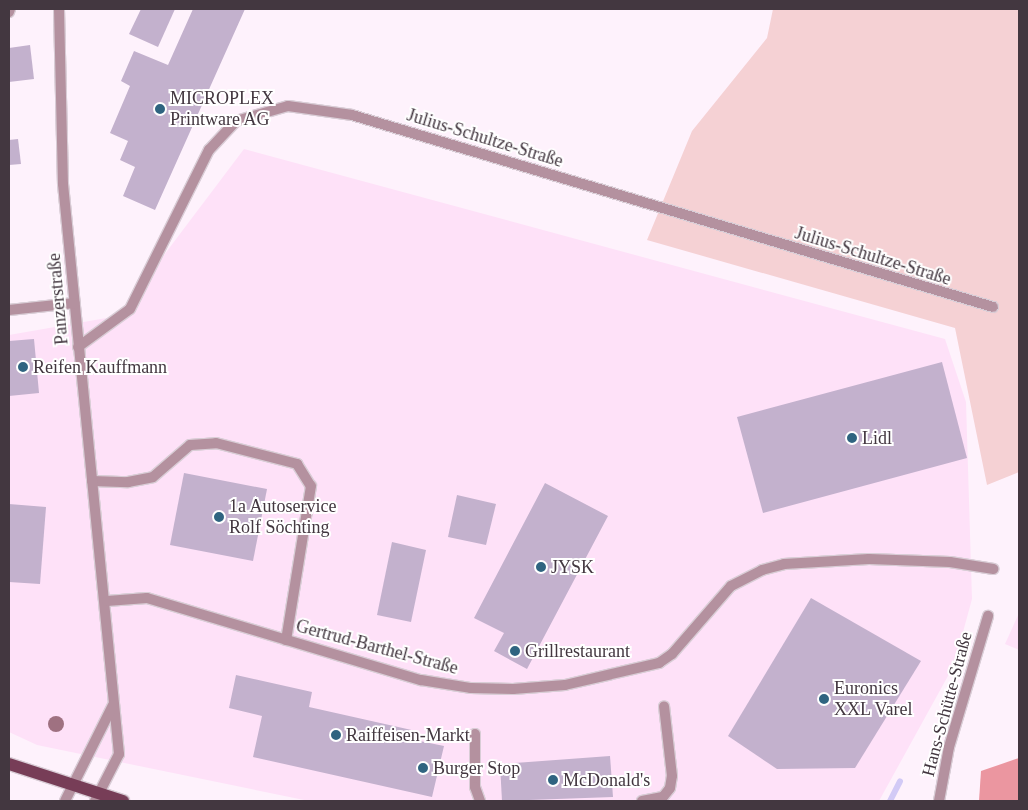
<!DOCTYPE html>
<meta charset="utf-8">
<style>
body{margin:0}
#map{position:relative;width:1028px;height:810px;overflow:hidden;background:#fef2fc;font-family:Georgia,serif}
div>[style]{position:absolute}
[style*='--x']{left:calc(var(--x)*1px);top:calc(var(--y)*1px);width:calc(var(--w)*1px);rotate:calc(var(--a)*1deg)}
.built>*{inset:0;background:#fee1f8}
.green>*{inset:0;background:#f5d1d4}
.forest>*{inset:0;background:#eb96a0}
.stream>*{height:6px;margin:-3px;padding:0 3px;transform-origin:3px;border-radius:3px;background:#d2caf6}
.building>*{inset:0;background:#c3b1cd}
.roads{filter:drop-shadow(1px 0 #d9cdd6) drop-shadow(-1px 0 #d9cdd6) drop-shadow(0 1px #d9cdd6) drop-shadow(0 -1px #d9cdd6)}
.service>*{height:10px;margin:-5px;padding:0 5px;transform-origin:5px;border-radius:5px;background:#b4919f}
.minor>*{height:10px;margin:-5px;padding:0 5px;transform-origin:5px;border-radius:5px;background:#b4919f}
.primary>*{height:12px;margin:-6px;padding:0 6px;transform-origin:6px;border-radius:6px;background:#773d57}
.trees>*{width:16px;height:16px;margin:-8px;border-radius:50%;background:#9f7181}
.dots>*{width:14px;height:14px;translate:-50% -50%;box-sizing:border-box;border:2px solid #fff;border-radius:50%}
span{translate:-50% -50%;white-space:nowrap;text-align:center;line-height:1.15;-webkit-text-stroke:4px #fff;paint-order:stroke}
.poi-label{font-size:18px;color:#433740}
.left{translate:0 -50%;text-align:left}
.street-label{font-size:18px;color:#433740}
.frame{position:absolute;inset:0;border:10px solid #433740;pointer-events:none}
</style>
<div id="map">
<div class="built">
<i style="clip-path:polygon(244px 149px,945px 339px,966px 402px,972px 599px,954px 665px,879px 801px,309px 801px,37px 745px,9px 732px,9px 335px,118px 316px)"></i>
<i style="clip-path:polygon(1019px 613px,1019px 650px,1005px 644px)"></i>
</div>
<div class="green">
<i style="clip-path:polygon(773px 9px,1019px 9px,1019px 472px,987px 485px,955px 328px,647px 240px,692px 131px,767px 38px)"></i>
</div>
<div class="forest">
<i style="clip-path:polygon(1019px 758px,1019px 801px,979px 801px,981px 771px)"></i>
</div>
<div class="stream">
<i style="--x:890;--y:801;--w:22;--a:-63"></i>
</div>
<div class="building">
<i style="clip-path:polygon(141px 9px,175px 9px,158px 47px,129px 34px)"></i>
<i style="clip-path:polygon(193px 9px,245px 9px,155px 210px,123px 196px,135px 167px,120px 160px,128px 141px,110px 133px,130px 86px,121px 81px,134px 51px,168px 65px)"></i>
<i style="clip-path:polygon(30px 45px,34px 79px,9px 82px,9px 48px)"></i>
<i style="clip-path:polygon(18px 139px,21px 164px,9px 165px,9px 140px)"></i>
<i style="clip-path:polygon(34px 339px,39px 393px,9px 396px,9px 341px)"></i>
<i style="clip-path:polygon(942px 362px,967px 458px,763px 513px,737px 417px)"></i>
<i style="clip-path:polygon(184px 473px,267px 489px,253px 561px,170px 545px)"></i>
<i style="clip-path:polygon(545px 483px,608px 516px,527px 669px,494px 651px,504px 633px,474px 618px)"></i>
<i style="clip-path:polygon(457px 495px,496px 504px,486px 545px,448px 537px)"></i>
<i style="clip-path:polygon(9px 504px,46px 507px,40px 584px,9px 582px)"></i>
<i style="clip-path:polygon(392px 542px,426px 550px,411px 622px,377px 615px)"></i>
<i style="clip-path:polygon(811px 598px,921px 661px,855px 768px,777px 769px,728px 736px)"></i>
<i style="clip-path:polygon(236px 675px,312px 692px,309px 707px,416px 731px,415px 740px,444px 746px,432px 797px,253px 757px,262px 716px,229px 708px)"></i>
<i style="clip-path:polygon(610px 756px,613px 797px,502px 801px,500px 764px)"></i>
</div>
<div class="roads">
<div class="service">
<i style="--x:92;--y:481;--w:36;--a:2"></i>
<i style="--x:128;--y:482;--w:25;--a:-11"></i>
<i style="--x:153;--y:477;--w:49;--a:-40.9"></i>
<i style="--x:190;--y:445;--w:26;--a:-4"></i>
<i style="--x:216;--y:443;--w:84;--a:14.5"></i>
<i style="--x:297;--y:464;--w:26;--a:58"></i>
<i style="--x:311;--y:486;--w:156;--a:99.2"></i>
<i style="--x:475;--y:734;--w:53;--a:90"></i>
<i style="--x:475;--y:787;--w:15;--a:70"></i>
<i style="--x:642;--y:801;--w:21;--a:-11"></i>
<i style="--x:663;--y:797;--w:11;--a:-52"></i>
<i style="--x:670;--y:788;--w:12;--a:-81"></i>
<i style="--x:672;--y:776;--w:70;--a:-96.5"></i>
</div>
<div class="minor">
<i style="--x:59;--y:9;--w:175;--a:88.7"></i>
<i style="--x:63;--y:184;--w:573;--a:84.39"></i>
<i style="--x:119;--y:754;--w:53;--a:117.1"></i>
<i style="--x:9;--y:12;--w:3;--a:-72"></i>
<i style="--x:9;--y:310;--w:66;--a:-6.1"></i>
<i style="--x:78;--y:347;--w:64;--a:-36.2"></i>
<i style="--x:130;--y:309;--w:178;--a:-63.6"></i>
<i style="--x:209;--y:150;--w:40;--a:-47"></i>
<i style="--x:236;--y:121;--w:54;--a:-16.1"></i>
<i style="--x:288;--y:106;--w:65;--a:8"></i>
<i style="--x:352;--y:115;--w:669;--a:16.67"></i>
<i style="--x:107;--y:601;--w:40;--a:-4.3"></i>
<i style="--x:147;--y:598;--w:286;--a:16.7"></i>
<i style="--x:421;--y:680;--w:51;--a:9.1"></i>
<i style="--x:471;--y:688;--w:42;--a:1.4"></i>
<i style="--x:513;--y:689;--w:52;--a:-4.4"></i>
<i style="--x:565;--y:685;--w:97;--a:-13.2"></i>
<i style="--x:659;--y:663;--w:16;--a:-35"></i>
<i style="--x:672;--y:654;--w:90;--a:-49.1"></i>
<i style="--x:731;--y:586;--w:35;--a:-27"></i>
<i style="--x:762;--y:570;--w:23;--a:-15"></i>
<i style="--x:784;--y:564;--w:85;--a:-3.4"></i>
<i style="--x:869;--y:559;--w:81;--a:2.1"></i>
<i style="--x:950;--y:562;--w:44;--a:9.2"></i>
<i style="--x:65;--y:801;--w:107;--a:-63.4"></i>
<i style="--x:939;--y:801;--w:55;--a:-79.5"></i>
<i style="--x:949;--y:747;--w:137;--a:-73.4"></i>
</div>
<div class="primary">
<i style="--x:9;--y:764;--w:120;--a:18"></i>
</div>
</div>
<div class="trees">
<i style="left:56px;top:724px"></i>
</div>
<div class="dots">
<i style="left:160px;top:109px;background:#2f6480"></i>
<i style="left:23px;top:367px;background:#2f6480"></i>
<i style="left:852px;top:438px;background:#2f6480"></i>
<i style="left:219px;top:517px;background:#2f6480"></i>
<i style="left:541px;top:567px;background:#2f6480"></i>
<i style="left:515px;top:651px;background:#2f6480"></i>
<i style="left:824px;top:699px;background:#2f6480"></i>
<i style="left:336px;top:735px;background:#2f6480"></i>
<i style="left:423px;top:768px;background:#2f6480"></i>
<i style="left:553px;top:780px;background:#2f6480"></i>
</div>
<div class="poi-label">
<span class="left" style="left:170px;top:109px">MICROPLEX<br>Printware AG</span>
<span class="left" style="left:33px;top:367px">Reifen Kauffmann</span>
<span class="left" style="left:862px;top:438px">Lidl</span>
<span class="left" style="left:229px;top:517px">1a Autoservice<br>Rolf Söchting</span>
<span class="left" style="left:551px;top:567px">JYSK</span>
<span class="left" style="left:525px;top:651px">Grillrestaurant</span>
<span class="left" style="left:834px;top:699px">Euronics<br>XXL Varel</span>
<span class="left" style="left:346px;top:735px">Raiffeisen-Markt</span>
<span class="left" style="left:433px;top:768px">Burger Stop</span>
<span class="left" style="left:563px;top:780px">McDonald's</span>
</div>
<div class="street-label">
<span style="left:485px;top:138px;rotate:17deg">Julius-Schultze-Straße</span>
<span style="left:873px;top:256px;rotate:17deg">Julius-Schultze-Straße</span>
<span style="left:58px;top:299px;rotate:-95deg">Panzerstraße</span>
<span style="left:377px;top:647px;rotate:15deg">Gertrud-Barthel-Straße</span>
<span style="left:947px;top:704px;rotate:-75deg">Hans-Schütte-Straße</span>
</div>
<div class="frame"></div>
</div>
